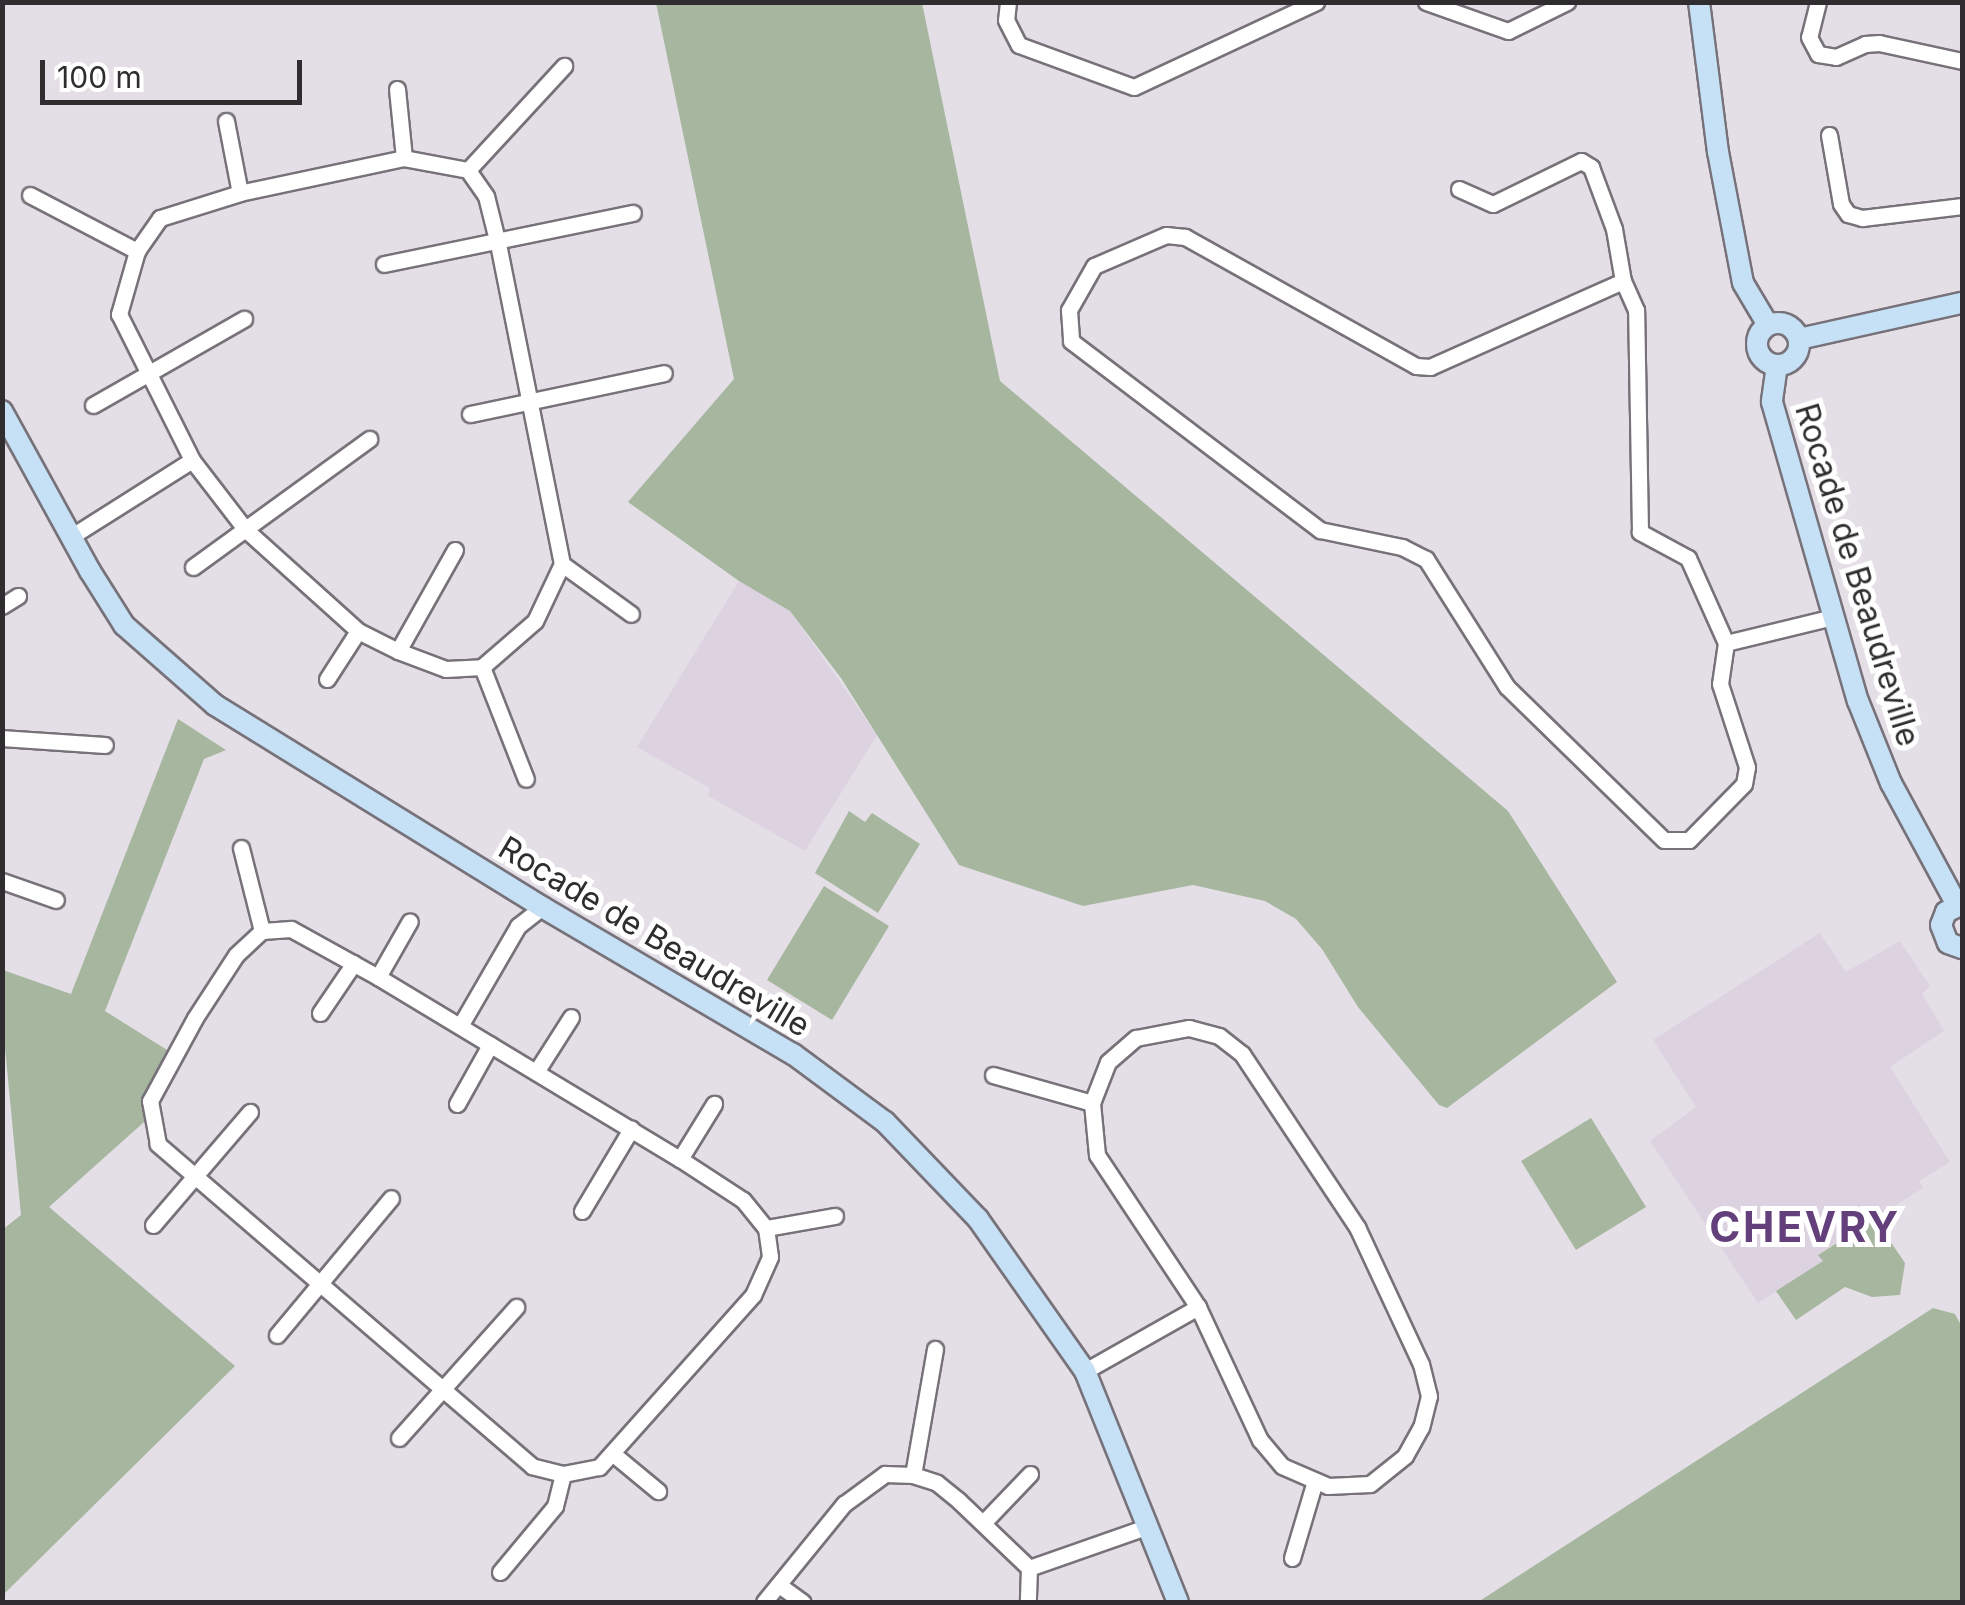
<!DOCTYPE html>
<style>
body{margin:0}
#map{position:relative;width:1965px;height:1605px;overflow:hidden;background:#e4dfe6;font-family:Inter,sans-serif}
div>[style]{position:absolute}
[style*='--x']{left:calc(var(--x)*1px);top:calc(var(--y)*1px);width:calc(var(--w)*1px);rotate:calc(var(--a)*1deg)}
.built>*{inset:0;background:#dcd2e0}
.green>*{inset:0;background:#a6b69f}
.roads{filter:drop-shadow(2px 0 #777279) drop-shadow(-2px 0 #777279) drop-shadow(0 2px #777279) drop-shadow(0 -2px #777279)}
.street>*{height:15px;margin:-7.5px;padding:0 7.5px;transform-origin:7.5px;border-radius:7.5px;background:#fff}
.secondary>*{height:20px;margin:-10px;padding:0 10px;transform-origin:10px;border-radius:10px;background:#c6e1f6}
.secondary>.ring{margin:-10px;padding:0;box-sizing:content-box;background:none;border:20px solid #c6e1f6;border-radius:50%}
span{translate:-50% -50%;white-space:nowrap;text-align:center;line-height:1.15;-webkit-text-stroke:10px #fff;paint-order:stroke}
.street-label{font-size:32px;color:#2f2d30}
.district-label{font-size:42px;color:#63407b;font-weight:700;letter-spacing:2.5px}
.frame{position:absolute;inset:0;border:5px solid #2f2d30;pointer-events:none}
.scale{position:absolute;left:40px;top:60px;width:262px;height:45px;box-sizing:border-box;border:5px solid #2f2d30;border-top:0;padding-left:12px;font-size:30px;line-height:35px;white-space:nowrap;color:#2f2d30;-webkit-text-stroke:8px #fff;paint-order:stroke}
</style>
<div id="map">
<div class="built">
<i style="clip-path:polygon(739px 581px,790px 611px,877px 735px,805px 851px,708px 796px,710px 788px,637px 747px)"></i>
<i style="clip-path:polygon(1820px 933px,1846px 972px,1900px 941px,1930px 986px,1922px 994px,1944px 1031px,1890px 1067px,1950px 1162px,1919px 1181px,1923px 1188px,1819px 1254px,1824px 1261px,1758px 1303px,1650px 1141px,1696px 1107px,1653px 1040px)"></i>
</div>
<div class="green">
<i style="clip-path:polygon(656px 3px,922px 3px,1000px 381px,1508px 811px,1617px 982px,1447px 1108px,1439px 1105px,1358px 1007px,1322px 949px,1296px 919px,1265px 901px,1193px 885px,1083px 906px,959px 865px,841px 678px,790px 611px,739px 581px,628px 502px,734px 379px)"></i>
<i style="clip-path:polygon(178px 719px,226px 750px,204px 759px,105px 1011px,175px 1055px,153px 1114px,49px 1207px,235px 1366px,3px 1595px,2px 1230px,21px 1215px,3px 1027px,3px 970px,71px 994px)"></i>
<i style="clip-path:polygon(849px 811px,865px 822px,872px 813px,920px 844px,878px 913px,815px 873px)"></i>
<i style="clip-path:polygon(824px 886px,889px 926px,832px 1020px,767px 980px)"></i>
<i style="clip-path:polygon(1591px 1118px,1646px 1207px,1576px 1250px,1521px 1161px)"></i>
<i style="clip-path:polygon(1875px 1219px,1905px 1263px,1900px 1295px,1872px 1297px,1845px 1287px,1796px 1320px,1776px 1291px,1823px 1261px,1818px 1255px)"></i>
<i style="clip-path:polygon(1933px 1308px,1955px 1314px,1962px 1327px,1962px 1602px,1478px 1602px)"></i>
</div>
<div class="roads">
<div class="street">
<i style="--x:1008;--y:2;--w:18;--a:96"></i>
<i style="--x:1006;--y:20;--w:28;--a:63"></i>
<i style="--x:1019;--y:45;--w:122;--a:20.1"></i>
<i style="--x:1134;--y:87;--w:201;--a:-25"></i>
<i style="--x:1426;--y:2;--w:87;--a:19.5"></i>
<i style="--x:1508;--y:31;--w:66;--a:-26.2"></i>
<i style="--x:1818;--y:2;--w:36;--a:104"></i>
<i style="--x:1809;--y:37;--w:19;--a:62"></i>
<i style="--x:1818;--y:54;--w:18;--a:9"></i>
<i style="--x:1836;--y:57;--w:32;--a:-24"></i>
<i style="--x:1865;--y:44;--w:14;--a:-4"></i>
<i style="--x:1879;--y:43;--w:85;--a:12.2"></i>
<i style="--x:397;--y:89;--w:69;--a:84.2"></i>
<i style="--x:226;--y:121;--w:73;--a:79"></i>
<i style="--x:1829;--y:135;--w:70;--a:80.1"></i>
<i style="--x:1841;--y:204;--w:12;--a:55"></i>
<i style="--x:1848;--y:214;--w:15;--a:16"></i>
<i style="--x:1862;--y:218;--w:101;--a:-6.8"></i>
<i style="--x:468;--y:170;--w:142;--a:-47.3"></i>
<i style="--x:1459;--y:189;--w:37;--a:24"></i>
<i style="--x:1493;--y:204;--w:98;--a:-26"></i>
<i style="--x:1581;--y:161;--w:12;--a:31"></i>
<i style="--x:1591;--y:167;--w:66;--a:69.6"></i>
<i style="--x:1614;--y:229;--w:53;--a:80.2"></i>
<i style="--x:30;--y:195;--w:121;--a:27.6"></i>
<i style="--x:384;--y:264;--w:254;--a:-11.6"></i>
<i style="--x:93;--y:405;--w:174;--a:-29.7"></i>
<i style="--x:470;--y:414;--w:198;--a:-11.9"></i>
<i style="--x:72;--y:536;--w:142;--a:-32.3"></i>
<i style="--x:192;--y:460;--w:88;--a:52.4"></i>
<i style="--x:246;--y:530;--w:151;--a:42"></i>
<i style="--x:358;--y:631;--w:45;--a:26.6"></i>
<i style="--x:398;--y:651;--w:51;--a:20.6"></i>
<i style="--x:446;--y:669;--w:36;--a:-3"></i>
<i style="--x:482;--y:667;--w:70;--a:-41"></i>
<i style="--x:535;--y:621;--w:63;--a:-64.7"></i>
<i style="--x:562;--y:564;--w:330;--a:-101.3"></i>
<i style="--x:497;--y:240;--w:45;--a:-104"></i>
<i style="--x:486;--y:196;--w:32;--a:-125"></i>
<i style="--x:468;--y:170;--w:65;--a:-169.4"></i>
<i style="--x:404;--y:158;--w:168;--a:168"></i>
<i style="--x:240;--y:193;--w:84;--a:162.6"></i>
<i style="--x:160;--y:218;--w:40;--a:124.9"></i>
<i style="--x:137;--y:251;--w:66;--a:105.9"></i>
<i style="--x:119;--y:314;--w:163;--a:63.4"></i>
<i style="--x:562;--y:564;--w:85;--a:35.9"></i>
<i style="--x:193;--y:567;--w:218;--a:-36"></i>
<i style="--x:2;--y:606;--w:19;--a:-32"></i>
<i style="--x:1726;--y:643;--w:93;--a:-114.1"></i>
<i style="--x:1688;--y:558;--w:55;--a:-151.6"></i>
<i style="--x:1640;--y:532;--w:222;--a:-91"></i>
<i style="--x:1636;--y:310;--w:32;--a:-114"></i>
<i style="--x:1623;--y:281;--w:211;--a:156"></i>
<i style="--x:1430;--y:367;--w:14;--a:-176"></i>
<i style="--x:1416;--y:366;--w:265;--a:-150.8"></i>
<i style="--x:1185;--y:237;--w:19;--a:-174"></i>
<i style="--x:1166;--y:235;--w:78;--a:156.7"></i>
<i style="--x:1094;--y:266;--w:51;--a:119.6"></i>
<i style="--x:1069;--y:310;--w:31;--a:86"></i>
<i style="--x:1071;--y:341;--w:313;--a:37.2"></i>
<i style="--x:1320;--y:530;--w:84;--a:11.7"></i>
<i style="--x:1402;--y:547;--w:27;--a:27"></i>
<i style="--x:1426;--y:559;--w:151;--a:57.7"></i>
<i style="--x:1507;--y:687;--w:219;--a:44.3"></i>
<i style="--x:1664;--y:840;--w:25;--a:0"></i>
<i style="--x:1689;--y:840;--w:78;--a:-45.5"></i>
<i style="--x:1744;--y:784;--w:17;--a:-80"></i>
<i style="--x:1747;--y:767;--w:87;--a:-108"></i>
<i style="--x:1720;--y:684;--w:41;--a:-81.7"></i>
<i style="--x:1726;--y:643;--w:110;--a:-13.7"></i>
<i style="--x:398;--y:651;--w:116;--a:-60.6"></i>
<i style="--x:482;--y:667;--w:120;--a:68.6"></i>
<i style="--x:327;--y:679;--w:57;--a:-57.1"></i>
<i style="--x:2;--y:738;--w:103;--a:3.9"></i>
<i style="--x:241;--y:848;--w:86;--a:75.8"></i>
<i style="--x:2;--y:881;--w:57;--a:19.4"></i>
<i style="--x:291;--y:929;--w:99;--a:28.9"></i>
<i style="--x:378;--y:977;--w:353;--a:31.1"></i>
<i style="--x:680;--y:1159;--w:75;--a:33.1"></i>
<i style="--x:743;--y:1200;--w:36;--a:51"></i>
<i style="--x:766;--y:1228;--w:29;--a:82"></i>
<i style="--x:770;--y:1257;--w:42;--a:114.1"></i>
<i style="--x:753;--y:1295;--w:231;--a:131.8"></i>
<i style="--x:599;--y:1467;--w:37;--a:169"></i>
<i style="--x:563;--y:1474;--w:32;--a:-166"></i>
<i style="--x:532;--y:1466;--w:494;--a:-139.3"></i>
<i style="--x:158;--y:1144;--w:44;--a:-100.5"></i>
<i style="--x:150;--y:1101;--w:94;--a:-61.5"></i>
<i style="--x:195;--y:1018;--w:75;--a:-56.9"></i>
<i style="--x:236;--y:955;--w:35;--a:-43"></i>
<i style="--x:262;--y:931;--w:29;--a:-4"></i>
<i style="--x:378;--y:977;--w:64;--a:-60.3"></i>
<i style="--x:320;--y:1013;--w:60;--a:-55.8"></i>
<i style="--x:460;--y:1026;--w:116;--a:-59.9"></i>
<i style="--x:518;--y:926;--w:31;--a:-38"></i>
<i style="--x:1189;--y:1028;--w:31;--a:15"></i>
<i style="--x:1219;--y:1036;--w:29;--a:38"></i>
<i style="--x:1242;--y:1054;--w:208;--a:56.4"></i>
<i style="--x:1357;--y:1227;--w:151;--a:65"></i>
<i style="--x:1421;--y:1364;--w:33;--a:76"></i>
<i style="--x:1429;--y:1396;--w:32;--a:104"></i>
<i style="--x:1421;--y:1427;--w:33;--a:119"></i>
<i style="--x:1405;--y:1456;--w:45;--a:141.3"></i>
<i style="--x:1370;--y:1484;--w:42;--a:177.3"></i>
<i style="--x:1328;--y:1486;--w:50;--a:-156.5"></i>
<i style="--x:1282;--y:1466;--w:34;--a:-130"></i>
<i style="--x:1260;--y:1440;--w:147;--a:-115"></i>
<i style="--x:1198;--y:1307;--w:182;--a:-123.6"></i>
<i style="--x:1097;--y:1155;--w:52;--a:-95.5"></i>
<i style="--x:1092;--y:1103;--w:44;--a:-68.7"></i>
<i style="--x:1108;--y:1062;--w:37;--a:-41"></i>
<i style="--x:1136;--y:1038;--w:54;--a:-10.7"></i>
<i style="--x:536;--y:1072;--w:65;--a:-57.5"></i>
<i style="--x:993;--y:1075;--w:103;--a:15.8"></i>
<i style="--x:457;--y:1104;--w:68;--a:-60.8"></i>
<i style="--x:680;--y:1159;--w:65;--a:-58.3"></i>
<i style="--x:582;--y:1211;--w:96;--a:-59.1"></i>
<i style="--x:153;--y:1225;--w:149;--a:-49.4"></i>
<i style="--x:766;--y:1228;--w:70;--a:-9.9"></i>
<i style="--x:277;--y:1335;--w:178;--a:-50.2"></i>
<i style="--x:1085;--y:1371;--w:130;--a:-29.5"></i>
<i style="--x:399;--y:1438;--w:176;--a:-48.2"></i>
<i style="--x:612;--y:1453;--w:60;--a:39.6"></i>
<i style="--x:913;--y:1475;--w:128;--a:-80.1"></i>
<i style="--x:983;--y:1523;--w:68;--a:-46.2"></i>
<i style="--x:1292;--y:1558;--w:80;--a:-73.4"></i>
<i style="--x:1029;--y:1568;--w:127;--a:-19.3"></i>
<i style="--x:500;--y:1572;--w:86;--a:-50.2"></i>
<i style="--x:555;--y:1506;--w:33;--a:-76"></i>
<i style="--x:779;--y:1585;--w:29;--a:36"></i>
<i style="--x:764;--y:1602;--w:127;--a:-50.8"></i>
<i style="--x:844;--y:1504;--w:51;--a:-36.2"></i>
<i style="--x:885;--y:1474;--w:28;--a:2"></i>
<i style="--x:913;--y:1475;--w:25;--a:18"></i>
<i style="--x:937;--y:1483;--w:28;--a:39"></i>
<i style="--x:959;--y:1501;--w:97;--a:43.7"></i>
<i style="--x:1029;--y:1568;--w:34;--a:92"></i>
</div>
<div class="secondary">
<i style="--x:1699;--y:2;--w:151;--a:82.8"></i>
<i style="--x:1718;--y:152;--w:133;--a:79.2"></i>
<i style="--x:1743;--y:283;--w:49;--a:59.2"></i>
<i class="ring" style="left:1757px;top:323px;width:22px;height:22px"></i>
<i style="--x:1799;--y:339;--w:167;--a:-12.5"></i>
<i style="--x:1777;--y:365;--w:37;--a:98"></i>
<i style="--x:1772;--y:402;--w:311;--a:74"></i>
<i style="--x:1858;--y:701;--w:88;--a:68.1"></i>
<i style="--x:1891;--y:783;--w:139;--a:61.6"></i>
<i style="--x:2;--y:411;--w:183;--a:61.2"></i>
<i style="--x:90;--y:571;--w:64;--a:57.8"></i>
<i style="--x:124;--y:625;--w:121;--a:41.3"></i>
<i style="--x:215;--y:705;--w:384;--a:31.7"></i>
<i style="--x:542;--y:907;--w:291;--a:30.4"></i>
<i style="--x:793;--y:1054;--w:114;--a:36.5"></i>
<i style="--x:885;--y:1122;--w:134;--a:46.2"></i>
<i style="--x:978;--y:1219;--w:186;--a:54.9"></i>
<i style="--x:1085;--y:1371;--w:249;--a:68.1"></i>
<i style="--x:1962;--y:904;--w:18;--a:153"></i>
<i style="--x:1946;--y:912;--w:14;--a:111"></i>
<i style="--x:1941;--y:925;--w:19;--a:69"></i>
<i style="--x:1948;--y:943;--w:15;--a:20"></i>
</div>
</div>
<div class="street-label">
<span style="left:1857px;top:575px;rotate:73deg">Rocade de Beaudreville</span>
<span style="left:654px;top:937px;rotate:31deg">Rocade de Beaudreville</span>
</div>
<div class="district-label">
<span style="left:1805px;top:1227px">CHEVRY</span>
</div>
<div class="frame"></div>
<div class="scale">100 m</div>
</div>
